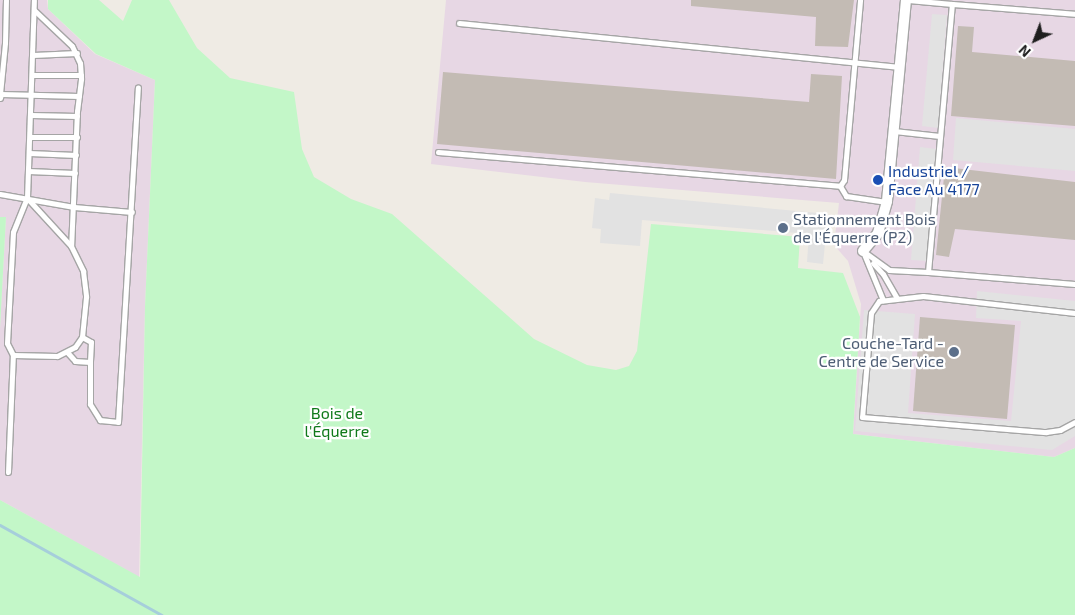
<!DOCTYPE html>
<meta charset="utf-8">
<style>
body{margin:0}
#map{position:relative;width:1075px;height:615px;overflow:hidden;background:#efebe4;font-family:"Exo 2",sans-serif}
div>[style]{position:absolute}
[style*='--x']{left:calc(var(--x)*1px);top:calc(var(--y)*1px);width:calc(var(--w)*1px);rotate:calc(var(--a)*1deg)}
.industrial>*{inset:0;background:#e7d7e4}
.park>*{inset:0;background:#c3f7c8}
.parking>*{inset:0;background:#e2e2e2}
.stream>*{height:3px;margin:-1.5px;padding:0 1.5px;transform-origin:1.5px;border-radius:1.5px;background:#a6cedb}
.building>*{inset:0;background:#c3bbb4}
.roads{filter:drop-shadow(1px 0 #a5a5a5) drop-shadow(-1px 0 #a5a5a5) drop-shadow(0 1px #a5a5a5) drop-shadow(0 -1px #a5a5a5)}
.lane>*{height:5px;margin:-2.5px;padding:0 2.5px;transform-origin:2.5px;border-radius:2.5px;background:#fff}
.street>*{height:10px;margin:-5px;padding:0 5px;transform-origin:5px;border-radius:5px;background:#fff}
.dots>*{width:14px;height:14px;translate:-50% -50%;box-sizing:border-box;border:2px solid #fff;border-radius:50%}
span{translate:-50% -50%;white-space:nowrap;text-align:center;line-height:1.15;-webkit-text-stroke:4.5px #fff;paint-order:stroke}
.transit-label{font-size:16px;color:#164399}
.left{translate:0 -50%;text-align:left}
.service-label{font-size:16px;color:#4e5e75}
.right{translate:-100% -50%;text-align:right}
.park-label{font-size:16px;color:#0f791a}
.north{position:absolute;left:1010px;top:15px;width:50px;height:50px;-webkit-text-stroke:4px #fff;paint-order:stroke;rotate:223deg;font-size:14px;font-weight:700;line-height:20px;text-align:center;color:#1e1e1e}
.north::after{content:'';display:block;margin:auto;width:18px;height:22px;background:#1e1e1e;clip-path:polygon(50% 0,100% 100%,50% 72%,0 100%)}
</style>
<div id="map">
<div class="industrial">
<i style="clip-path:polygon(0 0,47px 0,48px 9px,95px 54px,155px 80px,145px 307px,139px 577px,0 500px,0 328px,6px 217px,0 217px)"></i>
<i style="clip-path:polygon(446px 0,1075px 0,1075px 448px,1054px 457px,853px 434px,861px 304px,848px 261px,834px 245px,839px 203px,585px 182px,431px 164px)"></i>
</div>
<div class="park">
<i style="clip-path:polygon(48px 0,99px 0,123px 21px,132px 0,169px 0,197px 48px,230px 78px,294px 92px,302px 149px,314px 177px,351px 199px,392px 214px,534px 339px,587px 365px,616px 370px,629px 366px,637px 351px,651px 224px,800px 237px,798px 268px,843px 273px,860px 317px,853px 434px,1054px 457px,1075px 448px,1075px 615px,0 615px,0 500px,140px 577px,145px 307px,155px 80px,96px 54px,48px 9px)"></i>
<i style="clip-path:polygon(0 217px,6px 217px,0 328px)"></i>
</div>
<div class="parking">
<i style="clip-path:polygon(932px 14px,947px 15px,938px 128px,922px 126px)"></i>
<i style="clip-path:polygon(956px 118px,1075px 129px,1075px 171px,953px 160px)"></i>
<i style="clip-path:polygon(920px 147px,936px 149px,927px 261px,911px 260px)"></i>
<i style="clip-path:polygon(610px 193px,828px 214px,823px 264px,807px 262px,809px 234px,642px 220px,640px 246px,600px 243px,601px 229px,592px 228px,595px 198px,609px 200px)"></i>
<i style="clip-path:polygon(977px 291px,1075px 301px,1075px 436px,1052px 450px,855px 431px,864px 310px,915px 314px,908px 413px,1011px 421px,1021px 321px,976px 318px)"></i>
</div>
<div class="stream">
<i style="--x:0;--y:525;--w:185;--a:29.1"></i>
</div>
<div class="building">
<i style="clip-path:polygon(691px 0,854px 0,848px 47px,815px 46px,816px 17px,691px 6px)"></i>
<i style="clip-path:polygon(958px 26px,974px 27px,972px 52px,1075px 61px,1075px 126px,951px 116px)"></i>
<i style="clip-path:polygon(443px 72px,809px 102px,811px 74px,842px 76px,836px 179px,437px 144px)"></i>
<i style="clip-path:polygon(945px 167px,1075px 182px,1075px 240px,955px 229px,949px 257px,936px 255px)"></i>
<i style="clip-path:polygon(920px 317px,1015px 325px,1007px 419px,913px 411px)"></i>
</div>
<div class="roads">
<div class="lane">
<i style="--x:952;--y:4;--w:123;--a:4.6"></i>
<i style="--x:34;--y:10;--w:52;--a:43.5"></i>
<i style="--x:72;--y:46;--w:19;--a:65"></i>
<i style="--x:80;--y:63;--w:16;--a:86"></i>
<i style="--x:81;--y:79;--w:32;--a:97"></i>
<i style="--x:77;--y:111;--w:135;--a:92.5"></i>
<i style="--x:459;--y:23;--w:443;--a:5.7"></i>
<i style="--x:33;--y:55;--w:44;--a:-2.6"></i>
<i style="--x:33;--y:75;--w:48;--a:0"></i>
<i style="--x:0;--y:94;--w:51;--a:-84.4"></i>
<i style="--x:5;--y:43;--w:43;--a:-88.7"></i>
<i style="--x:0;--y:98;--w:4;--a:-76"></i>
<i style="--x:1;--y:94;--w:78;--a:1.5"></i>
<i style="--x:31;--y:115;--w:46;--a:1.2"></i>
<i style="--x:894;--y:131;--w:46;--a:6.2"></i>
<i style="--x:30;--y:137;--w:47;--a:0"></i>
<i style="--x:438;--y:152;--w:403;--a:4.8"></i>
<i style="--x:840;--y:186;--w:7;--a:-56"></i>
<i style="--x:844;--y:180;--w:181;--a:-84.9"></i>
<i style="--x:29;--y:153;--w:47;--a:2.4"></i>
<i style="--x:28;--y:171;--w:47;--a:2.4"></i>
<i style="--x:840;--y:186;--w:12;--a:59"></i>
<i style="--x:846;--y:196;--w:41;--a:8.3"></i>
<i style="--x:0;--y:194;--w:75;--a:10"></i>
<i style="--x:74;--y:207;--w:58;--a:4.9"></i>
<i style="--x:27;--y:198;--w:65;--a:47.5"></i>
<i style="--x:71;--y:246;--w:28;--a:64"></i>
<i style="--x:83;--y:271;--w:26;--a:83"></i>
<i style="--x:86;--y:297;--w:40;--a:95.7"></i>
<i style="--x:82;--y:337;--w:12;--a:125"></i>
<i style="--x:75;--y:347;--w:20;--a:153"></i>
<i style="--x:57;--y:356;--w:44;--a:-178.7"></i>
<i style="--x:13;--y:355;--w:13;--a:-117"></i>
<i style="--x:7;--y:343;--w:111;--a:-86.9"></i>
<i style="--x:13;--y:232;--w:37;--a:-68"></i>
<i style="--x:27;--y:198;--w:198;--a:-88"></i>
<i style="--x:863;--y:251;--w:32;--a:36"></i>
<i style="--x:889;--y:270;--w:39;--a:3"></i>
<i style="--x:928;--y:272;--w:269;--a:-84.9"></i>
<i style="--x:952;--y:4;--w:44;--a:-174.8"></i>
<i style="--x:864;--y:254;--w:50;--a:67.6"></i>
<i style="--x:873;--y:263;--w:15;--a:48"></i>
<i style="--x:883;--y:274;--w:28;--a:60"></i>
<i style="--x:928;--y:272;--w:147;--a:4.7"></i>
<i style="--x:1075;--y:313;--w:153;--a:-173.6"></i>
<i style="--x:923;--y:296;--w:44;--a:173.5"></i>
<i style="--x:879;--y:301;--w:14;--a:124"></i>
<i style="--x:871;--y:313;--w:104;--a:94.9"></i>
<i style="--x:862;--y:417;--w:185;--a:4.7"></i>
<i style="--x:1046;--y:432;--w:14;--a:-8"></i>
<i style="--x:1060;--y:430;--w:17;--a:-28"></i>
<i style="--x:82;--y:337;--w:10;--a:29"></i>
<i style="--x:91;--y:342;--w:20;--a:93"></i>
<i style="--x:67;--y:352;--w:12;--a:48"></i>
<i style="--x:75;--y:361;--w:15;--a:4"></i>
<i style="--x:90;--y:362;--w:42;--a:90"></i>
<i style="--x:90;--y:404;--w:19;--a:58"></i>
<i style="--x:100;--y:420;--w:18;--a:6"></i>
<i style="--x:118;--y:422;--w:335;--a:-86.6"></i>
<i style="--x:8;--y:472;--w:117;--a:-87.6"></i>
</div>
<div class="street">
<i style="--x:863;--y:251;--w:23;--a:-50"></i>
<i style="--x:878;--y:233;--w:33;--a:-74"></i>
<i style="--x:887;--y:201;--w:202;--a:-84.6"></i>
</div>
</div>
<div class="dots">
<i style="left:878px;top:180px;background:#1a4fb4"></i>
<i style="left:783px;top:228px;background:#5c6f8a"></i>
<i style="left:954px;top:352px;background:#5c6f8a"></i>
</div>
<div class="transit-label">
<span class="left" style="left:888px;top:180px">Industriel /<br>Face Au 4177</span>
</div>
<div class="service-label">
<span class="left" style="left:793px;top:228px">Stationnement Bois<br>de l'Équerre (P2)</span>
<span class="right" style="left:944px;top:352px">Couche-Tard -<br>Centre de Service</span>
</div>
<div class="park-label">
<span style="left:337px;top:422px">Bois de<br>l'Équerre</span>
</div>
<div class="north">N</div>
</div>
